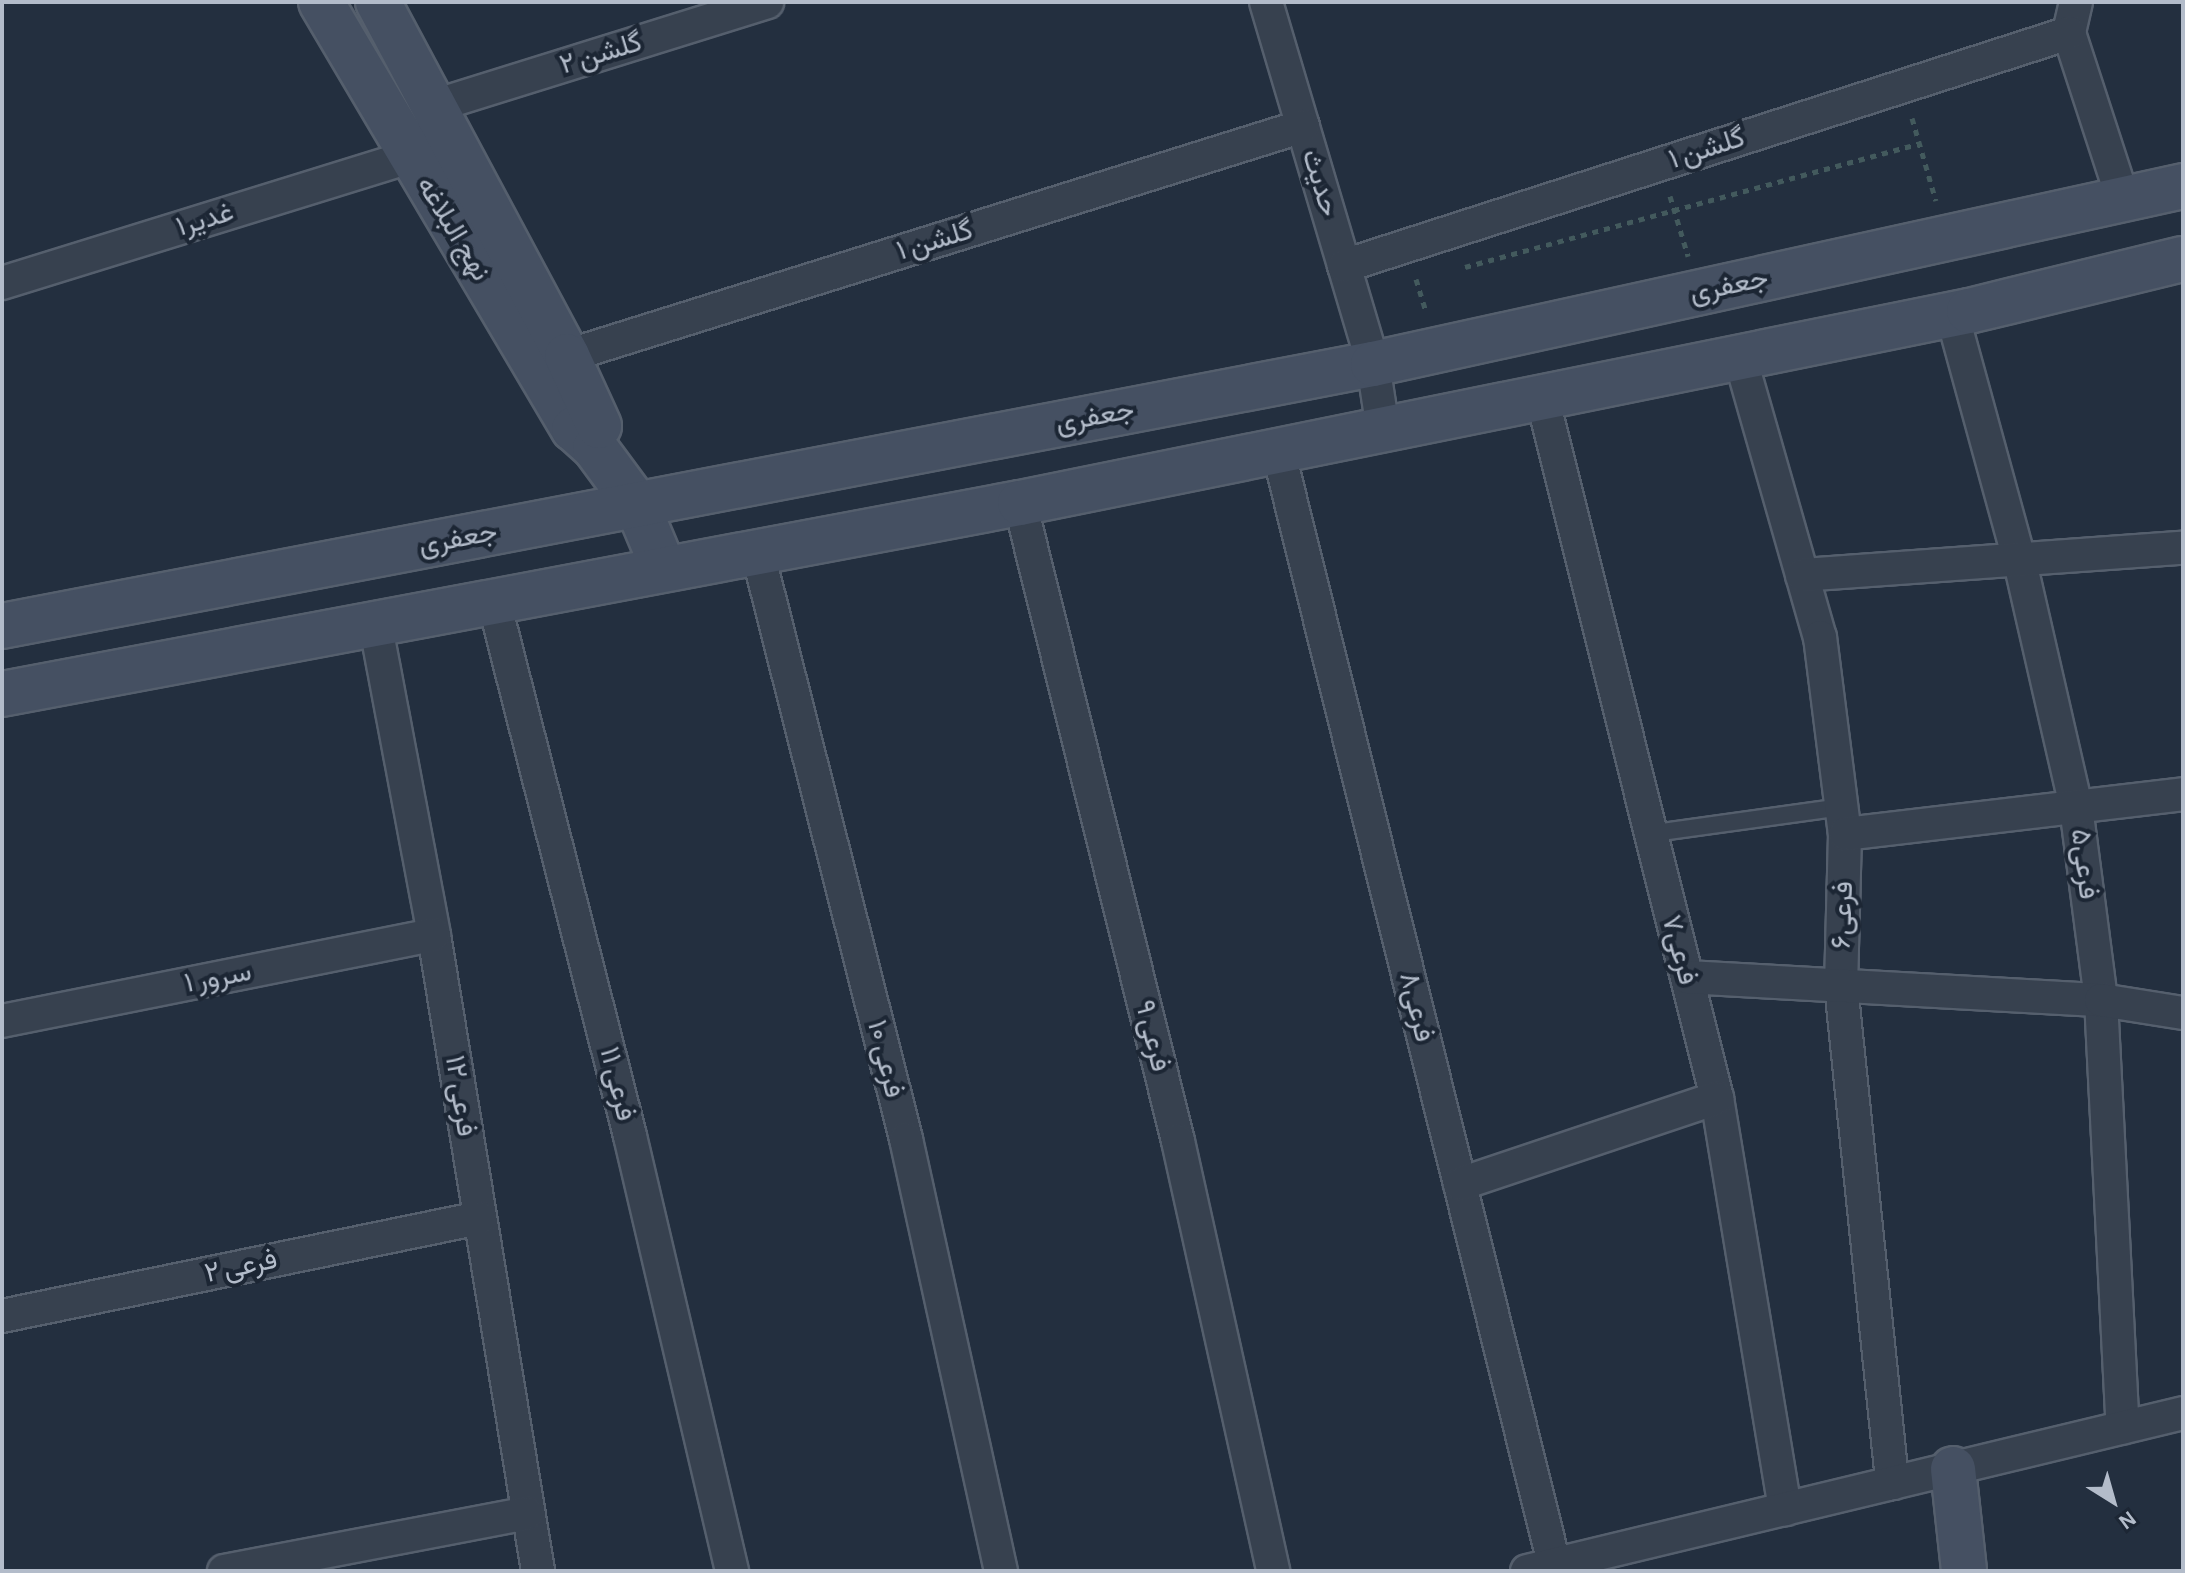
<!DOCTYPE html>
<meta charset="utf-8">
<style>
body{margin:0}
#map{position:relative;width:2185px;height:1573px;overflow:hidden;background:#232f3f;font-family:"Alegreya Sans",Vazirmatn,sans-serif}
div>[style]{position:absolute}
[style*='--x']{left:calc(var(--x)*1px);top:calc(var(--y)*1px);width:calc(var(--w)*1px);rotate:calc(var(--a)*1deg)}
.path>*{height:5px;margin-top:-2.5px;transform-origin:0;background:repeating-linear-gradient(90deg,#435a5d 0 6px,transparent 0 12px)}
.roads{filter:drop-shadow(2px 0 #555f6d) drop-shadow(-2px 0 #555f6d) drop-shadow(0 2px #555f6d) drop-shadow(0 -2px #555f6d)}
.lane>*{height:16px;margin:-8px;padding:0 8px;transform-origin:8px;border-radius:8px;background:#37414f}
.street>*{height:32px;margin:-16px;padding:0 16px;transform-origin:16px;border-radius:16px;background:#37414f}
.secondary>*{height:44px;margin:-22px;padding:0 22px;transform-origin:22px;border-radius:22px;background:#455062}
span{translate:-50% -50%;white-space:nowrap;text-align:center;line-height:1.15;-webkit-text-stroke:8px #1c2634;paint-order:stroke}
.street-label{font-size:28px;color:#b3bcca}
.frame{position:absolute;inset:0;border:4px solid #b3bcca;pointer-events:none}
.north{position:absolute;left:2073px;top:1461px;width:80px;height:80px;-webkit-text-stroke:6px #1c2634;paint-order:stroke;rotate:143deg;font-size:22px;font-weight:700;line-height:32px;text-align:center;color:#b3bcca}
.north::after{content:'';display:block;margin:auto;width:28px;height:36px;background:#b3bcca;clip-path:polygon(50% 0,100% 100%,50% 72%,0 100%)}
</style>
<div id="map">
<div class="path">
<i style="--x:1912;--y:118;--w:86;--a:73.9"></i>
<i style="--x:1670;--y:196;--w:63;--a:73.3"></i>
<i style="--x:1465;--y:267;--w:472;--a:-15.2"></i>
<i style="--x:1416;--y:279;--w:34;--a:73"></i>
</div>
<div class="roads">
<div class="lane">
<i style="--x:1647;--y:834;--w:196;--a:-7.9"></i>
</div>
<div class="street">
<i style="--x:1266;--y:2;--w:377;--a:73.5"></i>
<i style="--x:1373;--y:364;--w:66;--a:81.3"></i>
<i style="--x:2076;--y:2;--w:32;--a:103"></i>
<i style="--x:2069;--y:33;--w:175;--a:72"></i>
<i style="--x:434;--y:106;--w:349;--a:-17.3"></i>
<i style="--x:1344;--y:266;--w:762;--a:-17.82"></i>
<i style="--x:2;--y:283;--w:425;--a:-17.2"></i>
<i style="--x:1952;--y:314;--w:257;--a:74.7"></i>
<i style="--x:2020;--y:562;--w:251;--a:77.1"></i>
<i style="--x:2076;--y:807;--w:195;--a:82.6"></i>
<i style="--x:2101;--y:1000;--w:428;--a:87.1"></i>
<i style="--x:567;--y:356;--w:771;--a:-17.35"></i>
<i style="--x:1740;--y:357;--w:291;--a:74.1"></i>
<i style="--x:1820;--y:637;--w:199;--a:82.8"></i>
<i style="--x:1845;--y:834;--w:152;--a:91.5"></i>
<i style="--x:1841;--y:986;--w:500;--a:84.1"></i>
<i style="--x:1542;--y:397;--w:723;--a:75.98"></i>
<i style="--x:1717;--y:1098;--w:417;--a:80.6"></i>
<i style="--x:1278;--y:450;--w:1148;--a:76.08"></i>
<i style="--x:1020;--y:503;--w:657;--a:76.09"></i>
<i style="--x:1178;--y:1141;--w:440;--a:77.5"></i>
<i style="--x:757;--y:550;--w:608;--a:75.8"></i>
<i style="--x:906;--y:1139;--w:442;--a:77.6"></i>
<i style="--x:1802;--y:575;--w:382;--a:-4.1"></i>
<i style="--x:493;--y:598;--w:555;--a:75.71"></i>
<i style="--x:630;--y:1136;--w:447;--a:76.8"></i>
<i style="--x:375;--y:622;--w:319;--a:79.3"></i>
<i style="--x:434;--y:935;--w:644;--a:80.71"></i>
<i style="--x:1845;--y:834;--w:340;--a:-6.7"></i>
<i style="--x:1687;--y:977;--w:415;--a:3.2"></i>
<i style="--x:2101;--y:1000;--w:83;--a:9"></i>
<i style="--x:2;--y:1021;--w:440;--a:-11.3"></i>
<i style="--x:1460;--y:1184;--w:271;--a:-18.5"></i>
<i style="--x:2;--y:1316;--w:488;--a:-11.6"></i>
<i style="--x:224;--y:1571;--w:309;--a:-10.8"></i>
<i style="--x:1527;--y:1571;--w:675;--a:-13.54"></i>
</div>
<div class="secondary">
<i style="--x:321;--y:2;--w:496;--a:59.4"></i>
<i style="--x:574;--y:429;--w:28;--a:42"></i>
<i style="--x:595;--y:448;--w:71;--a:53.6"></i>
<i style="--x:637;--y:505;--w:67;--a:67.2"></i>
<i style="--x:378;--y:2;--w:401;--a:61.9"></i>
<i style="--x:567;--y:356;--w:77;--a:65.4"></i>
<i style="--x:2;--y:626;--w:1396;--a:-10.82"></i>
<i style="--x:1373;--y:364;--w:829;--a:-12.39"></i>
<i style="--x:2;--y:694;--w:1036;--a:-10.63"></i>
<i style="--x:1020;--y:503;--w:968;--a:-11.44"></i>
<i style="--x:1969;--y:311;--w:220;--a:-13.7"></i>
<i style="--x:1953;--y:1469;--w:103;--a:83.8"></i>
</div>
</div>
<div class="street-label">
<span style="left:601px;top:54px;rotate:-17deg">گلشن ۲</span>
<span style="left:1707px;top:149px;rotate:-18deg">گلشن ۱</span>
<span style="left:1320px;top:183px;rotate:73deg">حدیث</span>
<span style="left:205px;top:220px;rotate:-17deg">غدیر۱</span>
<span style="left:453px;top:229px;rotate:59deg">نهج البلاغه</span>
<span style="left:935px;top:241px;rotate:-17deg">گلشن ۱</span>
<span style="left:1729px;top:286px;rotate:-12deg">جعفری</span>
<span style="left:1095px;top:417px;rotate:-11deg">جعفری</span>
<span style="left:458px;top:539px;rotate:-11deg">جعفری</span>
<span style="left:2084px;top:864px;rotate:83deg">فرعی۵</span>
<span style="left:1843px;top:915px;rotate:-88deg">فرعی۶</span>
<span style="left:1679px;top:950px;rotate:75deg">فرعی۷</span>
<span style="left:218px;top:978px;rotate:-11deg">سرور ۱</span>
<span style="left:1416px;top:1007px;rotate:76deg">فرعی۸</span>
<span style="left:1152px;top:1036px;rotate:76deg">فرعی ۹</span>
<span style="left:885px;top:1059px;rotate:76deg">فرعی ۱۰</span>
<span style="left:617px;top:1084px;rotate:76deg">فرعی ۱۱</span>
<span style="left:460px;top:1096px;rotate:81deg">فرعی ۱۲</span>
<span style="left:241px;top:1267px;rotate:-12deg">فرعی ۲</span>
</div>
<div class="frame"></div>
<div class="north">N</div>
</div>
